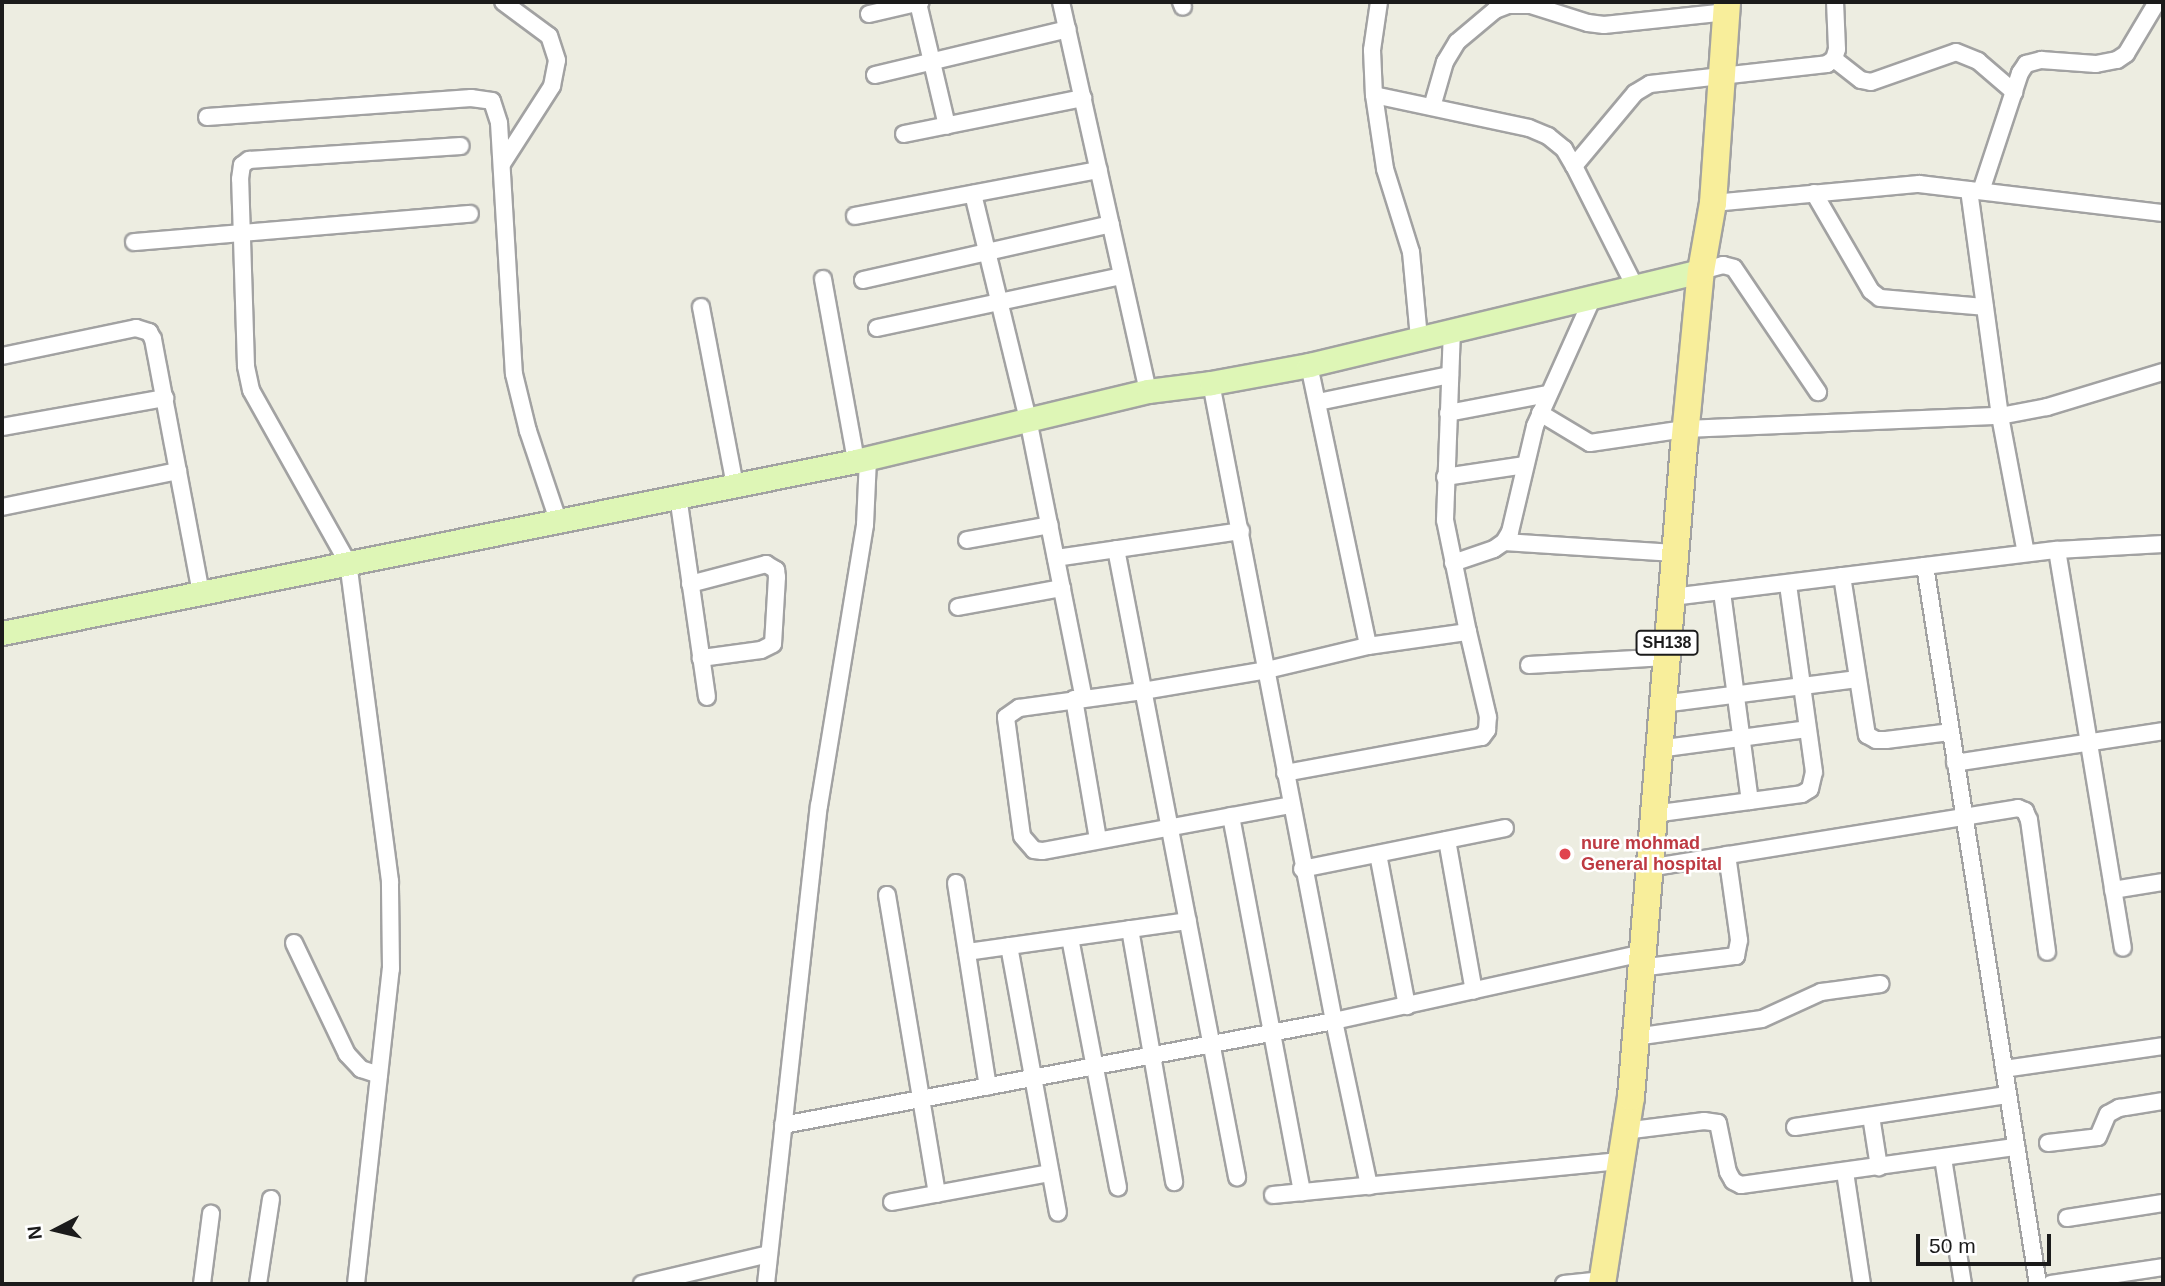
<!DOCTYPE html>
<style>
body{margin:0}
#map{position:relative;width:2165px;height:1286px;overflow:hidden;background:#edede1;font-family:Arial,sans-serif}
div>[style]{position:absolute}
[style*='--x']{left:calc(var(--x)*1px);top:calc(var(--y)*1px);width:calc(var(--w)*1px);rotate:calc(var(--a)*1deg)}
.roads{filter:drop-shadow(2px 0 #a2a2a2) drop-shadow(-2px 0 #a2a2a2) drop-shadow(0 2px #a2a2a2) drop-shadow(0 -2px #a2a2a2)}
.street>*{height:16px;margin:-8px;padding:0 8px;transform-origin:8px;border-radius:8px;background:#fff}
.secondary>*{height:23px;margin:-11.5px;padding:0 11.5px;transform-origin:11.5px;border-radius:11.5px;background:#def6b6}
.primary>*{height:26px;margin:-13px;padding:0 13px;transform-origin:13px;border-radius:13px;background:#f8ee9b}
.dots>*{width:19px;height:19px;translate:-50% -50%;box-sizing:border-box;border:4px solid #fff;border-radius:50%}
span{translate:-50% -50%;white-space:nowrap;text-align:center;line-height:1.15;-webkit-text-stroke:5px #fff;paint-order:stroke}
.shield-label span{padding:2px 5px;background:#fff;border:2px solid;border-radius:5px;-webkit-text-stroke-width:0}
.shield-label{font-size:16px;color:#1b1b1b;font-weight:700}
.health-label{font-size:18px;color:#be3a42;font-weight:700}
.left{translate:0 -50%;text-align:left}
.frame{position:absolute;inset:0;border:4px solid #1b1b1b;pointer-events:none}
.north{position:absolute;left:21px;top:1195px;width:70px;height:70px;-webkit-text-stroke:5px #fff;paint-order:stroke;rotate:263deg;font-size:19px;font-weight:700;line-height:28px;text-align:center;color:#1b1b1b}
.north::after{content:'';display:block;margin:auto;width:24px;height:32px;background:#1b1b1b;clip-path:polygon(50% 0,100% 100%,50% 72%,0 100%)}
.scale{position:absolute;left:1916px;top:1234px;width:135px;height:32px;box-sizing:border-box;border:4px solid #1b1b1b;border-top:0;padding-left:9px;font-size:21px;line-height:24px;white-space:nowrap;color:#1b1b1b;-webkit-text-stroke:5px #fff;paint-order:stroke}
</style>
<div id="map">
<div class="roads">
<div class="street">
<i style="--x:1061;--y:2;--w:399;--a:77.4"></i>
<i style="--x:1181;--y:2;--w:5;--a:68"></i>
<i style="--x:1379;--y:2;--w:49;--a:98.3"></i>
<i style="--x:1372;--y:50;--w:45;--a:87.5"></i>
<i style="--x:1374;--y:95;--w:75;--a:81.5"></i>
<i style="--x:1385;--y:169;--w:87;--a:72.6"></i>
<i style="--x:1411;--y:252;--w:86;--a:84.7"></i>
<i style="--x:918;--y:3;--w:126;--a:76.7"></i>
<i style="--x:869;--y:14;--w:53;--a:-13"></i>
<i style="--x:1834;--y:59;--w:34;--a:38"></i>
<i style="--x:1861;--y:80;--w:10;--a:11"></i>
<i style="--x:1871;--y:82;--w:90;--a:-19.4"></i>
<i style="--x:1956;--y:52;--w:24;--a:22"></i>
<i style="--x:1978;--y:61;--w:48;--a:40.7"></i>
<i style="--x:875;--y:75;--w:198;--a:-13.4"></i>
<i style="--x:1374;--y:95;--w:158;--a:12"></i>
<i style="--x:1529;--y:128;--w:21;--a:23"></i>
<i style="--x:1548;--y:136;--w:21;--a:39"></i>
<i style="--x:1564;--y:149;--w:20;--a:60"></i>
<i style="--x:1574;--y:166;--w:136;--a:63.2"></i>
<i style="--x:1432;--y:107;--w:47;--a:-73.9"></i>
<i style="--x:1445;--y:62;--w:23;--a:-59"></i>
<i style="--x:1457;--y:42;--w:50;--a:-40.1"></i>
<i style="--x:1495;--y:10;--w:14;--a:-21"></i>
<i style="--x:1508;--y:5;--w:23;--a:0"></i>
<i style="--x:1531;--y:5;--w:60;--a:17.5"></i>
<i style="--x:1588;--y:23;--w:16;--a:7"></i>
<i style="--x:1604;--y:25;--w:124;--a:-6"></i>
<i style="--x:207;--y:117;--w:265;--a:-4.1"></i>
<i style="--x:471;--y:98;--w:21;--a:8"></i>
<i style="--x:492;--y:101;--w:23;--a:72"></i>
<i style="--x:499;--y:123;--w:251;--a:86.6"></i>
<i style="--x:514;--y:374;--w:59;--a:76.2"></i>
<i style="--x:528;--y:431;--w:94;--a:71.4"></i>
<i style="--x:904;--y:134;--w:183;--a:-11.4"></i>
<i style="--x:502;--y:164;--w:93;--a:-57.3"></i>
<i style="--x:552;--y:86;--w:26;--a:-79"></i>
<i style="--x:557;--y:60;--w:25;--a:-108"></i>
<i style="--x:549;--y:36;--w:57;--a:-143.5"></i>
<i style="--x:1574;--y:166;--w:95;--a:-50.1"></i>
<i style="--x:1635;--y:93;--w:17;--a:-31"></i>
<i style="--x:1650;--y:84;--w:178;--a:-6.4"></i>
<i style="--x:1827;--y:64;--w:9;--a:-36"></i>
<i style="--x:1834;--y:59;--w:10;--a:-73"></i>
<i style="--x:1837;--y:49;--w:47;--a:-92.4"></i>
<i style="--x:1969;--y:190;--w:228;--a:82.2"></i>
<i style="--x:2000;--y:416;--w:139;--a:79.3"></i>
<i style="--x:1981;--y:191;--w:124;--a:-71.7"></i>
<i style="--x:2020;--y:73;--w:11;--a:-56"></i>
<i style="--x:2026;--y:64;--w:16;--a:-15"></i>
<i style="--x:2041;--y:60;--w:55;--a:4.2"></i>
<i style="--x:2096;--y:64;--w:21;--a:-11"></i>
<i style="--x:2117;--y:60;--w:11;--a:-34"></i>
<i style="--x:2126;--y:54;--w:61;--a:-59.2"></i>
<i style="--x:1814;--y:193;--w:113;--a:59.8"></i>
<i style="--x:1871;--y:291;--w:11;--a:38"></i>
<i style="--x:1880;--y:298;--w:105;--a:4.9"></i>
<i style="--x:973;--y:194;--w:232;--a:76.3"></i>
<i style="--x:1028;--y:419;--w:285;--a:78.7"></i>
<i style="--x:1713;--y:203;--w:207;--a:-5.3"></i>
<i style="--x:1919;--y:184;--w:246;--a:6.8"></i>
<i style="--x:855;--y:216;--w:248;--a:-10.7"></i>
<i style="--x:134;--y:242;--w:337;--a:-4.8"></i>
<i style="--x:1701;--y:271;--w:23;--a:-15"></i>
<i style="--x:1723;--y:265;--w:11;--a:15"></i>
<i style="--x:1734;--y:268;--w:150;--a:55.9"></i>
<i style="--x:823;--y:279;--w:185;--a:79.7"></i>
<i style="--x:863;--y:280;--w:254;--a:-12.7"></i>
<i style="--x:701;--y:307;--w:181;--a:79.2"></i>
<i style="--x:877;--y:328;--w:250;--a:-12"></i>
<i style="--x:2;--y:356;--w:137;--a:-11.8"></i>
<i style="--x:136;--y:328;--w:14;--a:17"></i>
<i style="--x:149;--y:332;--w:8;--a:60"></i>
<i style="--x:153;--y:339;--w:258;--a:79.3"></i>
<i style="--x:1309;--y:365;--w:287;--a:78.1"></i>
<i style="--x:1211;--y:383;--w:650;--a:79.09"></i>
<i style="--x:1334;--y:1021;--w:313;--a:-12.4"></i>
<i style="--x:1318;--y:402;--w:135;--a:-11.6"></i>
<i style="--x:1448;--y:413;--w:102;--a:-10.8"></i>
<i style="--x:1540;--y:413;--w:58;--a:31"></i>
<i style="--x:1590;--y:443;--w:96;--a:-8.4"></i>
<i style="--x:1685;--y:429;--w:315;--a:-2.4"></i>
<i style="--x:2000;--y:416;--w:48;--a:-10.8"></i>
<i style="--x:2047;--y:407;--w:121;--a:-16.8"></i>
<i style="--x:2;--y:427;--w:166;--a:-10.1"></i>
<i style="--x:1445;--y:477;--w:81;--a:-8.5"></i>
<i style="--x:678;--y:496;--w:203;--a:81.8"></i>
<i style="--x:2;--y:507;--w:180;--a:-11.6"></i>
<i style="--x:967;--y:540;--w:84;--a:-10.2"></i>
<i style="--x:1504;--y:542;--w:171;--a:3.7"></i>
<i style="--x:1116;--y:549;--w:640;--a:79.09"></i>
<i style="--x:2057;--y:550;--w:403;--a:80.6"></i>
<i style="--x:1056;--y:558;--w:187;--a:-8.3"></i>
<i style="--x:1453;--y:563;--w:43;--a:-18.9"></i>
<i style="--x:1494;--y:549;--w:12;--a:-35"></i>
<i style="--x:1504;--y:542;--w:12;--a:-59"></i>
<i style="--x:1510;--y:532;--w:109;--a:-76.7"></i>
<i style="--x:1535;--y:426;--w:141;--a:-65.8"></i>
<i style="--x:1925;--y:566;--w:727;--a:81.06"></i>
<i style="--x:1842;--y:576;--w:161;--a:81.1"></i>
<i style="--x:1867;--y:735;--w:10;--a:29"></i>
<i style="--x:1876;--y:740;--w:10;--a:0"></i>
<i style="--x:1886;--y:740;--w:64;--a:-7.1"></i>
<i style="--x:690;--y:584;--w:79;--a:-14.7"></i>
<i style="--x:766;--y:564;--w:12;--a:31"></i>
<i style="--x:776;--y:570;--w:7;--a:82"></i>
<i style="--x:777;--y:577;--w:67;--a:93.4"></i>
<i style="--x:773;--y:644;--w:13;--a:153"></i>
<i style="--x:761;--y:650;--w:61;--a:172.4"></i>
<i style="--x:1722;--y:592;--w:211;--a:82.4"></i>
<i style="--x:1672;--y:597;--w:388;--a:-7"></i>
<i style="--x:2057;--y:550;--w:106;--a:-3.2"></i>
<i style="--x:958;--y:607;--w:106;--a:-10.4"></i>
<i style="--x:1529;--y:665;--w:137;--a:-3.3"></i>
<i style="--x:1074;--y:699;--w:143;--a:80.3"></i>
<i style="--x:1662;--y:704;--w:197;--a:-7.3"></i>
<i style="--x:1658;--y:749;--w:150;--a:-7.6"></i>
<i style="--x:1955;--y:763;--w:210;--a:-8.7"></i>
<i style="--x:1285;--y:773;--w:200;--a:-10.4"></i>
<i style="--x:1482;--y:737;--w:9;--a:-54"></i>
<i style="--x:1487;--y:730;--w:13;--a:-86"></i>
<i style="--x:1488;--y:717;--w:87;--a:-103.2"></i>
<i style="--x:1291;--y:805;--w:253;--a:169.5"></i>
<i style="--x:1042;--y:851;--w:8;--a:-173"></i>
<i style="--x:1034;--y:850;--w:18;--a:-131"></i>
<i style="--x:1022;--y:836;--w:120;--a:-97.7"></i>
<i style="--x:1006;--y:717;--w:16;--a:-35"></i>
<i style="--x:1019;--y:708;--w:125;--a:-7.8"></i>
<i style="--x:1143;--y:691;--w:126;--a:-9.6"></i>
<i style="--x:1267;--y:670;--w:104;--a:-13.4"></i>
<i style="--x:1368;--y:646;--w:101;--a:-8"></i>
<i style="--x:1468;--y:632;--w:114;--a:-101.6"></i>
<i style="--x:1445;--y:520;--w:190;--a:-87.9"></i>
<i style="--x:1653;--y:814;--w:150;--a:-7.6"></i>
<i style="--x:1802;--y:794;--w:9;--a:-32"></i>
<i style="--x:1810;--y:789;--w:17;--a:-77"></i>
<i style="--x:1814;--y:772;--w:189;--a:-97.9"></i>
<i style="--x:1231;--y:816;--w:383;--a:79.3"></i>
<i style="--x:1447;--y:840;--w:153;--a:79.9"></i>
<i style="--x:1378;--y:854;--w:155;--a:79.2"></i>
<i style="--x:1648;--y:868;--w:375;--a:-9.2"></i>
<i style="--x:2018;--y:808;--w:8;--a:23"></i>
<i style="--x:2025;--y:811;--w:10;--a:66"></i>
<i style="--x:2029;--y:820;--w:133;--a:82.2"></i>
<i style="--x:1302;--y:869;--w:207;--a:-11.4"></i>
<i style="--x:956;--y:883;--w:206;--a:81.1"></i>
<i style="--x:2113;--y:890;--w:51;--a:-9.1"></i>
<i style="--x:887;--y:895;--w:303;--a:80.5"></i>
<i style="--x:1130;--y:929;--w:257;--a:80.1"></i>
<i style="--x:1070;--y:938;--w:254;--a:79.1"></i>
<i style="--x:294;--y:943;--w:123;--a:64.5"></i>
<i style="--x:347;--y:1054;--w:21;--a:47"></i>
<i style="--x:361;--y:1069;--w:19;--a:18"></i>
<i style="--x:1009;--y:946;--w:271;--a:79.6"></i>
<i style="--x:967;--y:952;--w:223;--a:-8"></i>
<i style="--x:1639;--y:968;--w:98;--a:-7.1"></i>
<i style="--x:1736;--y:956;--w:16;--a:-79"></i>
<i style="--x:1739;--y:940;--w:86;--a:-98"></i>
<i style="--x:1635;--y:1037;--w:128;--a:-8.1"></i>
<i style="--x:1762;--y:1019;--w:65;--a:-24.6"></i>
<i style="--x:1821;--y:992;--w:60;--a:-7.7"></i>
<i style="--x:2004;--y:1069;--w:161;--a:-8.2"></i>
<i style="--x:1871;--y:1116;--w:52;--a:81.1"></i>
<i style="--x:783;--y:1125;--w:561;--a:-10.69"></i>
<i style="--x:1334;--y:1021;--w:169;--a:78"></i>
<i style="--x:1795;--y:1127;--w:214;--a:-8.6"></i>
<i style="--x:1624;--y:1131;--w:81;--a:-7.1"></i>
<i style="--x:1704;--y:1121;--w:14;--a:8"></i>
<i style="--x:1718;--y:1123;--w:50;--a:78.5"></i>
<i style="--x:1728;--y:1172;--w:10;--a:61"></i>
<i style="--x:1733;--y:1181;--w:9;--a:27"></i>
<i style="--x:1741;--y:1185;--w:278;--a:-7.9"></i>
<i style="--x:2048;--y:1143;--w:50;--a:-6.8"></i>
<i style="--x:2098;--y:1137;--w:25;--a:-67"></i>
<i style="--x:2108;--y:1114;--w:13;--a:-29"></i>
<i style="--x:2119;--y:1108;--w:45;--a:-9"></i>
<i style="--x:1943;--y:1158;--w:128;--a:81"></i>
<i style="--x:1845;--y:1172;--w:113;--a:81.4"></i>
<i style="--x:1273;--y:1195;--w:348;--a:-5.6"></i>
<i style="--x:892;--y:1202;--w:161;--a:-10.4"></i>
<i style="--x:2067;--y:1218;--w:97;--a:-8.9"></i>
<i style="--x:202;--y:1284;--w:71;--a:-82.7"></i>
<i style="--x:258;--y:1284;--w:86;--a:-81.3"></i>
<i style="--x:356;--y:1284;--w:317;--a:-83.7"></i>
<i style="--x:391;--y:969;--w:88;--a:-90.7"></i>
<i style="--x:390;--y:881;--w:321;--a:-97.5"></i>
<i style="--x:348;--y:563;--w:198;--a:-119.3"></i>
<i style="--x:251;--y:390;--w:25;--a:-102"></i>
<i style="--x:246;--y:366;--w:187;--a:-91.8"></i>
<i style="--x:240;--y:179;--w:14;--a:-82"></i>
<i style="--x:242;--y:165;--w:9;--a:-36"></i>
<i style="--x:249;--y:160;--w:212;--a:-3.8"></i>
<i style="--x:642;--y:1284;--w:130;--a:-13.3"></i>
<i style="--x:766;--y:1284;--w:481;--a:-83.7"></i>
<i style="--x:819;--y:806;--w:285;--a:-80.7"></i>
<i style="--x:865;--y:525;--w:67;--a:-87.4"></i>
<i style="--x:1564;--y:1284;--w:39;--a:-6"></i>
<i style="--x:2051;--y:1284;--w:113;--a:-8.6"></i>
</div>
<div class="secondary">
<i style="--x:2;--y:633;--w:871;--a:-11.39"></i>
<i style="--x:856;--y:461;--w:300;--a:-13.5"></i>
<i style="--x:1148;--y:391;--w:64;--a:-7.2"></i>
<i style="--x:1211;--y:383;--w:100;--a:-10.4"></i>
<i style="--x:1309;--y:365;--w:403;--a:-13.5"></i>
</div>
<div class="primary">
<i style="--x:1602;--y:1284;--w:189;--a:-81.2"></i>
<i style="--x:1631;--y:1097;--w:653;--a:-85.35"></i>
<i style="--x:1684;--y:446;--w:176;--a:-84.5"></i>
<i style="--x:1701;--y:271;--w:69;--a:-80"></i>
<i style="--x:1713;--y:203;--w:201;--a:-86"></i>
</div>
</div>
<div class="dots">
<i style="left:1565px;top:854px;background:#e0444e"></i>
</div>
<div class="shield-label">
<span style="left:1667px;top:643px">SH138</span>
</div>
<div class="health-label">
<span class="left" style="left:1581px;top:854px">nure mohmad<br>General hospital</span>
</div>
<div class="frame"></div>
<div class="north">N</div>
<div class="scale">50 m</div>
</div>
